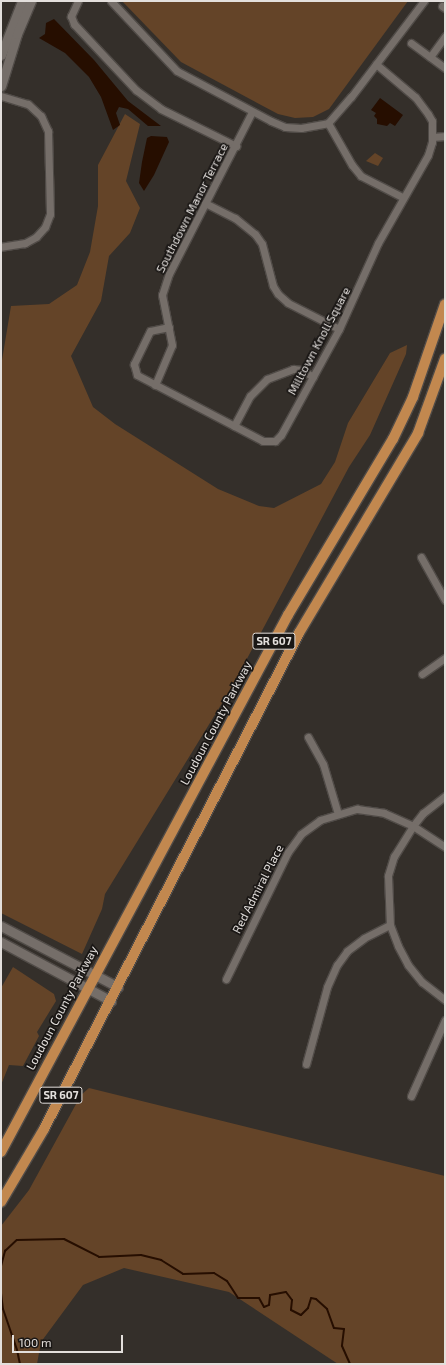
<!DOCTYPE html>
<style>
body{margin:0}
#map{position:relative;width:446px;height:1365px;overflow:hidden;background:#342f2a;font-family:"Exo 2",sans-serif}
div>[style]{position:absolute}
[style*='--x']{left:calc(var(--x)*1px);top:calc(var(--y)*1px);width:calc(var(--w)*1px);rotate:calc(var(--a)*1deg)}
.green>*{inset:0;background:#644428}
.water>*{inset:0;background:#260e00}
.stream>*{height:2px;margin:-1px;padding:0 1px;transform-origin:1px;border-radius:1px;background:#260e00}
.roads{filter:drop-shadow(1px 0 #504b47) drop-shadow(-1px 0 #504b47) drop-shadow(0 1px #504b47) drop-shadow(0 -1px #504b47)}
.minor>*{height:7px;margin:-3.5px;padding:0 3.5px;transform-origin:3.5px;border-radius:3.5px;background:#756e69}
.tertiary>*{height:9px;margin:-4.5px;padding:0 4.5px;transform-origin:4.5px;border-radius:4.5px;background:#756e69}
.primary>*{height:10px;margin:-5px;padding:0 5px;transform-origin:5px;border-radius:5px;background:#c2884f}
span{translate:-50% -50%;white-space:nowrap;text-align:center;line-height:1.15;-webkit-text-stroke:3.5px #1a1715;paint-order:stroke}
.shield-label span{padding:1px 3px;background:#1a1715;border:1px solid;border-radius:3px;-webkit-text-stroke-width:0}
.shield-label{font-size:11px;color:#e3dfdc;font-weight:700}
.street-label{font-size:12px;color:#e3dfdc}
.frame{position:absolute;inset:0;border:2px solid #e3dfdc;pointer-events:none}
.scale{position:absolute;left:12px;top:1335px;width:111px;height:18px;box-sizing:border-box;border:2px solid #e3dfdc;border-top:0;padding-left:5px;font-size:12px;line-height:14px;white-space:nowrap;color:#e3dfdc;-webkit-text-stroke:3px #1a1715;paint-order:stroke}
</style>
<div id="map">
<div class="green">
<i style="clip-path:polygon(122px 1px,408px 1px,329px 109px,313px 117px,295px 118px,278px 114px,181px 62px)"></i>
<i style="clip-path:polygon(125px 114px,140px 124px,126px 181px,140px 208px,130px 233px,109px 256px,101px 301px,71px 356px,93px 407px,115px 424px,218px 489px,259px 506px,274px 508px,321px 484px,335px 462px,348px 423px,390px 353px,407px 345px,406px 354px,370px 435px,349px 467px,232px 687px,105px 894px,102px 909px,82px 954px,1px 913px,1px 366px,11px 306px,49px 304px,77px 285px,90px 252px,98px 206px,98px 165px)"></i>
<i style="clip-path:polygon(375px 153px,383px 158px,378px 166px,366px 161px)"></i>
<i style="clip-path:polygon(13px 967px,54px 994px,56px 1001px,37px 1032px,39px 1036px,23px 1066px,9px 1065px,1px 1085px,1px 988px)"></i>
<i style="clip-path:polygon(89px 1088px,445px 1176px,445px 1364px,338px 1364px,229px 1292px,124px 1268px,83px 1285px,41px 1342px,37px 1364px,1px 1364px,1px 1226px,29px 1190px,81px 1095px)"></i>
</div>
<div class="water">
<i style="clip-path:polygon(54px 19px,94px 60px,128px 101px,161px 126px,148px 126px,128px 109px,119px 107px,116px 113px,120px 125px,113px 130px,101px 97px,89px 77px,65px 53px,39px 38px,45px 34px,46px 23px)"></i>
<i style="clip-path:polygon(380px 98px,403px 115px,395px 126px,390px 123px,387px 126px,377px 124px,377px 119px,374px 116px,376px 113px,371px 110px)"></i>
<i style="clip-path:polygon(151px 136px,167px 137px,169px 142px,154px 175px,144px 191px,139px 183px,142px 162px,147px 138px)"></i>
</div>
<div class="stream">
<i style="--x:1;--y:1266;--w:16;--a:-75"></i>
<i style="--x:5;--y:1251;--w:16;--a:-43"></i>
<i style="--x:17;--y:1240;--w:47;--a:-1.2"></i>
<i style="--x:64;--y:1239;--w:39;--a:27"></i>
<i style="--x:99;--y:1257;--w:42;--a:-2.7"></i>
<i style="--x:141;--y:1255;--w:21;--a:14"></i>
<i style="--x:161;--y:1260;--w:26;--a:32"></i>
<i style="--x:183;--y:1274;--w:31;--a:-2"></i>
<i style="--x:214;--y:1273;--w:15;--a:32"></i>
<i style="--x:227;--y:1281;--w:20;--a:57"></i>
<i style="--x:238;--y:1298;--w:21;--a:0"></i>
<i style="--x:259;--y:1298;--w:10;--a:61"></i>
<i style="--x:264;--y:1307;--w:5;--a:-22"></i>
<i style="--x:269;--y:1305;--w:10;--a:-84"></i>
<i style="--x:270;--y:1295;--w:16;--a:-11"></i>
<i style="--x:286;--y:1292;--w:10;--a:53"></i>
<i style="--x:292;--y:1300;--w:10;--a:96"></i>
<i style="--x:291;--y:1310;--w:11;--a:27"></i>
<i style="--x:301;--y:1315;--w:10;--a:-45"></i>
<i style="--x:308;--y:1308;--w:10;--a:-73"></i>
<i style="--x:311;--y:1298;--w:5;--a:11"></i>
<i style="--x:316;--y:1299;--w:15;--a:42"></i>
<i style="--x:327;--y:1309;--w:20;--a:70"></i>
<i style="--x:334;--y:1328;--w:10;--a:6"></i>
<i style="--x:344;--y:1329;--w:17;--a:97"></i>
<i style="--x:342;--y:1346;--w:20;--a:66"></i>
<i style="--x:1;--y:1293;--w:16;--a:83"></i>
<i style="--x:3;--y:1309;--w:43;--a:71.1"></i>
<i style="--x:17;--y:1350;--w:14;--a:78"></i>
</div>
<div class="roads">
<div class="minor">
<i style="--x:78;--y:1;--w:17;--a:115"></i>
<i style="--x:71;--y:16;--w:9;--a:69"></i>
<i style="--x:74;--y:24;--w:91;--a:46.8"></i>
<i style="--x:136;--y:90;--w:31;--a:37"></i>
<i style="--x:161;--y:109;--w:84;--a:26.3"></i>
<i style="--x:111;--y:1;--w:96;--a:46.7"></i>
<i style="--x:177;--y:71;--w:106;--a:28"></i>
<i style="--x:271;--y:121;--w:15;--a:23"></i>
<i style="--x:285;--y:127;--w:16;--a:4"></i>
<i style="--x:301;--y:128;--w:27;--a:-10"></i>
<i style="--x:328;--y:123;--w:35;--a:-49"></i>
<i style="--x:351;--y:97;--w:121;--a:-52.8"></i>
<i style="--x:442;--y:6;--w:4;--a:34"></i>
<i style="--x:411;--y:43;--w:42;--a:36.3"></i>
<i style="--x:430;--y:57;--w:26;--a:-54"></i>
<i style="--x:1;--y:96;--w:28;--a:17"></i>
<i style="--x:28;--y:104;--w:18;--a:43"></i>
<i style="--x:41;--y:116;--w:17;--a:65"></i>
<i style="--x:48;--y:131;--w:83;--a:88.6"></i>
<i style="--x:50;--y:214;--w:14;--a:111"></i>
<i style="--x:45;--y:227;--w:13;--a:132"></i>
<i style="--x:36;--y:237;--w:13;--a:151"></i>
<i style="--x:25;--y:243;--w:24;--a:171"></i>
<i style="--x:328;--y:123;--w:48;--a:60.3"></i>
<i style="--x:352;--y:165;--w:14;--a:51"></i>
<i style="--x:361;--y:176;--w:46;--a:27.1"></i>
<i style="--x:433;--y:137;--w:12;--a:-5"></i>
<i style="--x:205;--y:203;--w:34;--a:27"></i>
<i style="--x:235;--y:218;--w:26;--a:39"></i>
<i style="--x:255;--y:234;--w:12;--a:55"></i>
<i style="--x:262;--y:244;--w:43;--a:75.3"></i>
<i style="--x:273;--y:286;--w:9;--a:58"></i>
<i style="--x:278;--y:294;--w:13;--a:42"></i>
<i style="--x:288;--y:303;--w:57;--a:27"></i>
<i style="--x:169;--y:327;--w:19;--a:168"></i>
<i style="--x:150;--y:331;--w:37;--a:116"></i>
<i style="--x:134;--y:364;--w:11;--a:75"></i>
<i style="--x:137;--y:375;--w:142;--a:27.6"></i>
<i style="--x:263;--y:441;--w:12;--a:0"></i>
<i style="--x:275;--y:441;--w:8;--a:-45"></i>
<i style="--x:281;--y:435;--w:121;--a:-61.3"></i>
<i style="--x:339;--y:329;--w:94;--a:-65.6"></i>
<i style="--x:378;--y:243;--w:101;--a:-60.4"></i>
<i style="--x:428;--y:155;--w:14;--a:-73"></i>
<i style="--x:432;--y:142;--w:21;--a:-90"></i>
<i style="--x:432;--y:121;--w:8;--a:-120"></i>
<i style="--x:428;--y:114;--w:21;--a:-127"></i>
<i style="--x:415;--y:97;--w:51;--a:-139.8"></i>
<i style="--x:155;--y:385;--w:43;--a:-67"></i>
<i style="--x:172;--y:345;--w:51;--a:-101.3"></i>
<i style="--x:162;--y:295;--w:22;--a:-72"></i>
<i style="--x:169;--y:274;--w:182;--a:-62.9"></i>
<i style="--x:234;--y:426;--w:34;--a:-62"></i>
<i style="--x:250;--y:396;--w:24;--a:-45"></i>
<i style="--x:267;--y:379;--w:28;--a:-21"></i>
<i style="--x:293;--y:369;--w:9;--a:6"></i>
<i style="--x:302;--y:370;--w:13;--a:32"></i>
<i style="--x:421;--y:557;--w:49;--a:60.8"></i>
<i style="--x:422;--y:674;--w:28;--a:-35"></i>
<i style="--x:308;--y:737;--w:31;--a:61"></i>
<i style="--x:323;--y:764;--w:52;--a:73.3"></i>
<i style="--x:445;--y:796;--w:28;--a:142"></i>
<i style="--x:423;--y:813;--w:16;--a:128"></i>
<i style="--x:413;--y:826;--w:36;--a:122"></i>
<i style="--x:394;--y:856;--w:21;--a:107"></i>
<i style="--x:388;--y:876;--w:49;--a:87.7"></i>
<i style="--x:390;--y:925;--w:22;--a:69"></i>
<i style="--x:398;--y:946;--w:21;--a:62"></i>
<i style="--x:408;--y:965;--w:22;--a:51"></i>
<i style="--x:422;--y:982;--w:29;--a:38"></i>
<i style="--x:226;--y:979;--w:141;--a:-64"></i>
<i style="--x:288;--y:852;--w:22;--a:-54"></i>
<i style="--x:301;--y:834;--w:24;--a:-36"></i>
<i style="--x:320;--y:820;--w:39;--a:-17"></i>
<i style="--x:357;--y:809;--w:27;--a:8"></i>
<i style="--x:384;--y:813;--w:32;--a:24"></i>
<i style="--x:413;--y:826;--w:38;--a:33"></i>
<i style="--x:306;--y:1064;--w:80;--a:-74.7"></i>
<i style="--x:327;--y:987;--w:24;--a:-66"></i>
<i style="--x:337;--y:965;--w:17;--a:-54"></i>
<i style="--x:347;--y:951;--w:21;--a:-37"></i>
<i style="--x:364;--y:938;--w:29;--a:-27"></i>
<i style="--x:411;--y:1096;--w:83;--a:-65.9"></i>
</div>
<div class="tertiary">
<i style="--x:1;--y:55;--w:58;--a:-68.7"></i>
<i style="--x:1;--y:86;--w:54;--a:-72.9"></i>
<i style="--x:17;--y:34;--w:36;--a:-67"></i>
<i style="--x:1;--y:926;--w:132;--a:27.5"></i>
<i style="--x:1;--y:942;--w:125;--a:28.2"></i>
</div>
<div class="primary">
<i style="--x:1;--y:1152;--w:609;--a:-61.88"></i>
<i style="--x:288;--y:615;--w:205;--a:-59.2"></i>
<i style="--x:393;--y:439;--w:47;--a:-64.5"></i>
<i style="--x:413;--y:397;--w:98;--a:-71"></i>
<i style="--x:1;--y:1202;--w:85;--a:-59.5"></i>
<i style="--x:44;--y:1129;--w:558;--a:-62.79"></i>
<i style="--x:299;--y:633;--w:233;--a:-59.2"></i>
<i style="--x:418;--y:433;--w:79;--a:-70"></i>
</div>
</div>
<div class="shield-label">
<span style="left:274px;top:641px">SR 607</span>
<span style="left:61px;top:1095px">SR 607</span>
</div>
<div class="street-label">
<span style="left:192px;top:208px;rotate:-63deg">Southdown Manor Terrace</span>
<span style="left:319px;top:341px;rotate:-62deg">Milltown Knoll Square</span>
<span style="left:216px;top:723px;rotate:-62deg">Loudoun County Parkway</span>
<span style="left:258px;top:889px;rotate:-63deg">Red Admiral Place</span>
<span style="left:62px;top:1008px;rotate:-62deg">Loudoun County Parkway</span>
</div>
<div class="frame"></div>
<div class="scale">100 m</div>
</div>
